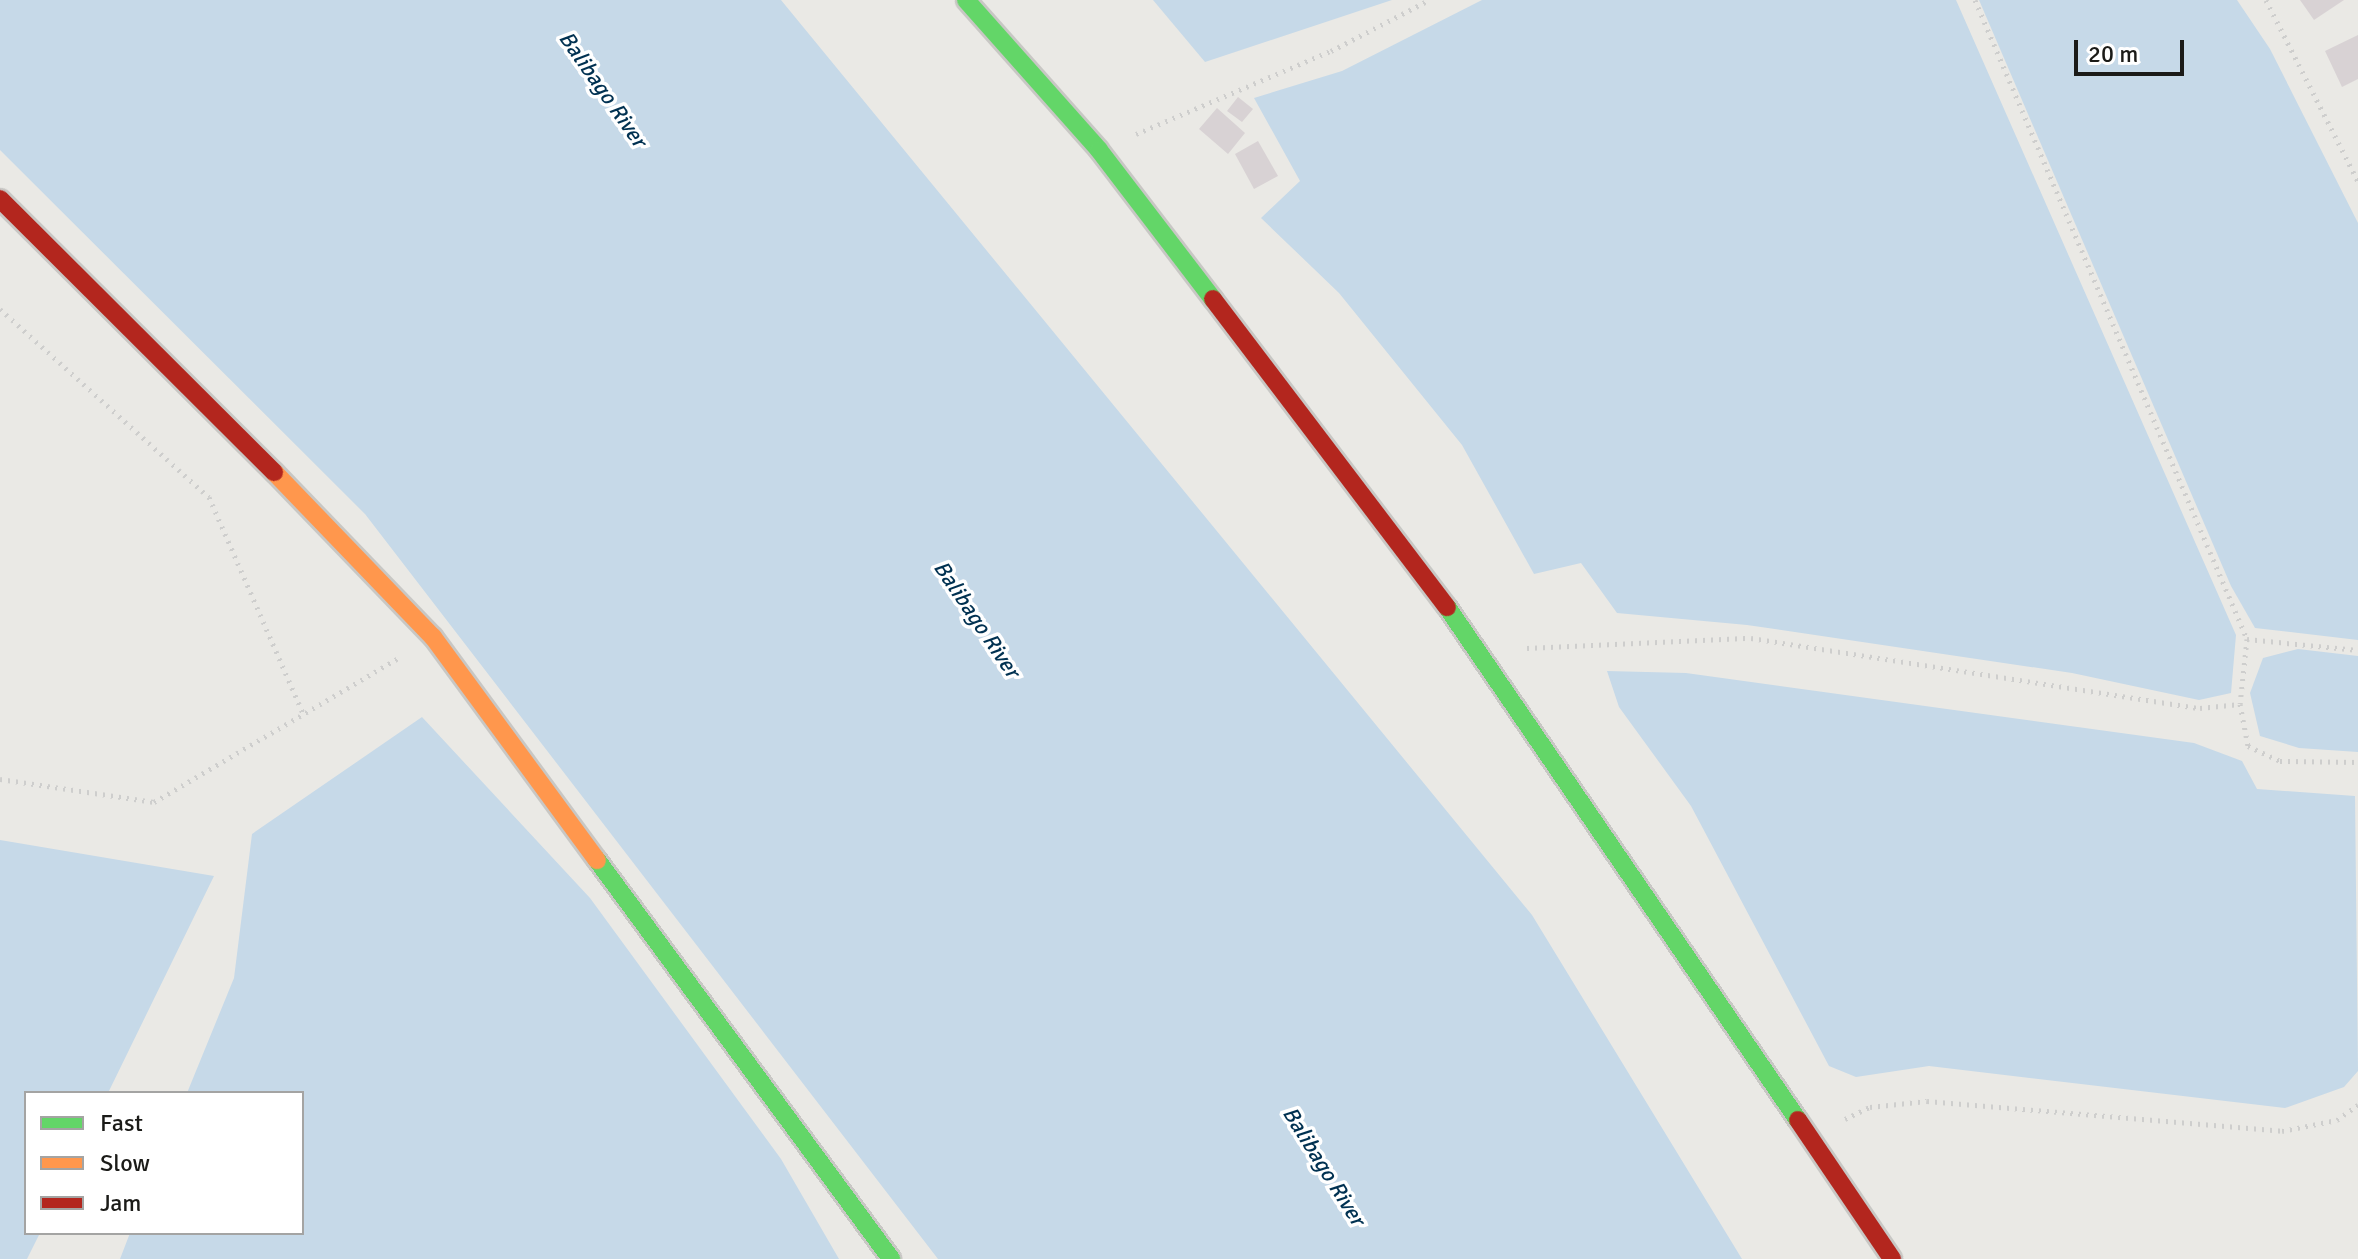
<!DOCTYPE html>
<style>
body{margin:0}
#map{position:relative;width:2358px;height:1259px;overflow:hidden;background:#eae9e5;font-family:Signika,sans-serif}
div>[style]{position:absolute}
[style*='--x']{left:calc(var(--x)*1px);top:calc(var(--y)*1px);width:calc(var(--w)*1px);rotate:calc(var(--a)*1deg)}
.water>*{inset:0;background:#c6d9e8}
.building>*{inset:0;background:#d8d2d4}
.path>*{height:5px;margin-top:-2.5px;transform-origin:0;background:repeating-linear-gradient(90deg,#cececd 0 2px,transparent 0 8px)}
.roads{filter:drop-shadow(2px 0 #c8c7c4) drop-shadow(-2px 0 #c8c7c4) drop-shadow(0 2px #c8c7c4) drop-shadow(0 -2px #c8c7c4)}
.fast>*{height:18px;margin:-9px;padding:0 9px;transform-origin:9px;border-radius:9px;background:#63d668}
.slow>*{height:18px;margin:-9px;padding:0 9px;transform-origin:9px;border-radius:9px;background:#ff974d}
.jam>*{height:18px;margin:-9px;padding:0 9px;transform-origin:9px;border-radius:9px;background:#b3261e}
span{translate:-50% -50%;white-space:nowrap;text-align:center;line-height:1.15;-webkit-text-stroke:7px #fff;paint-order:stroke}
.water-label{font-size:22px;color:#003151;font-style:italic}
.legend{position:absolute;left:24px;top:1091px;width:280px;height:144px;box-sizing:border-box;background:#fff;border:2px solid #a4a4a3;margin:0;padding:10px 14px;list-style:none;font-size:24px;color:#1b1b18}
.legend li{display:flex;align-items:center;gap:16px;height:40px}
.legend b{width:40px;border:2px solid #a4a4a3}
.scale{position:absolute;left:2074px;top:40px;width:110px;height:36px;box-sizing:border-box;border:4px solid #1b1b18;border-top:0;padding-left:10px;font-size:24px;line-height:28px;white-space:nowrap;color:#1b1b18;-webkit-text-stroke:6px #fff;paint-order:stroke}
</style>
<div id="map">
<div class="water">
<i style="clip-path:polygon(0 0,781px 0,1532px 915px,1742px 1259px,938px 1259px,365px 514px,0 150px)"></i>
<i style="clip-path:polygon(1153px 0,1392px 0,1205px 62px)"></i>
<i style="clip-path:polygon(1482px 0,1956px 0,2236px 635px,2231px 693px,2199px 700px,2072px 673px,1747px 625px,1617px 613px,1581px 563px,1534px 574px,1462px 445px,1339px 293px,1261px 218px,1300px 181px,1254px 98px,1342px 71px)"></i>
<i style="clip-path:polygon(1979px 0,2237px 0,2270px 49px,2358px 223px,2358px 640px,2255px 628px,2231px 586px)"></i>
<i style="clip-path:polygon(2298px 649px,2358px 656px,2358px 752px,2299px 748px,2260px 736px,2250px 693px,2263px 658px)"></i>
<i style="clip-path:polygon(1607px 671px,1686px 673px,2194px 743px,2242px 761px,2257px 789px,2355px 796px,2358px 1071px,2344px 1087px,2285px 1108px,1929px 1066px,1856px 1077px,1829px 1066px,1691px 806px,1619px 707px)"></i>
<i style="clip-path:polygon(422px 717px,590px 898px,781px 1159px,839px 1259px,120px 1259px,130px 1233px,302px 1233px,302px 1093px,187px 1093px,234px 978px,252px 834px)"></i>
<i style="clip-path:polygon(0 840px,214px 876px,108px 1093px,26px 1093px,26px 1233px,40px 1233px,27px 1259px,0 1259px)"></i>
</div>
<div class="building">
<i style="clip-path:polygon(2300px 0,2344px 0,2314px 20px)"></i>
<i style="clip-path:polygon(2358px 35px,2358px 79px,2342px 87px,2325px 51px)"></i>
<i style="clip-path:polygon(1238px 97px,1253px 109px,1242px 122px,1227px 111px)"></i>
<i style="clip-path:polygon(1217px 108px,1245px 133px,1228px 154px,1199px 129px)"></i>
<i style="clip-path:polygon(1258px 141px,1278px 176px,1254px 189px,1235px 154px)"></i>
</div>
<div class="path">
<i style="--x:1975;--y:0;--w:694;--a:66.94"></i>
<i style="--x:2247;--y:639;--w:112;--a:5.7"></i>
<i style="--x:2266;--y:0;--w:203;--a:63.1"></i>
<i style="--x:1136;--y:134;--w:212;--a:-23.1"></i>
<i style="--x:1331;--y:51;--w:110;--a:-27.5"></i>
<i style="--x:0;--y:309;--w:281;--a:42"></i>
<i style="--x:209;--y:497;--w:239;--a:66.5"></i>
<i style="--x:2247;--y:639;--w:65;--a:96.1"></i>
<i style="--x:2240;--y:704;--w:43;--a:79.2"></i>
<i style="--x:2248;--y:746;--w:35;--a:25"></i>
<i style="--x:2280;--y:761;--w:78;--a:0.7"></i>
<i style="--x:1527;--y:648;--w:224;--a:-2.6"></i>
<i style="--x:1751;--y:638;--w:454;--a:8.9"></i>
<i style="--x:2200;--y:708;--w:40;--a:-5.7"></i>
<i style="--x:0;--y:779;--w:156;--a:8.5"></i>
<i style="--x:154;--y:802;--w:283;--a:-30.5"></i>
<i style="--x:1845;--y:1119;--w:28;--a:-26"></i>
<i style="--x:1870;--y:1107;--w:57;--a:-6"></i>
<i style="--x:1927;--y:1101;--w:356;--a:4.8"></i>
<i style="--x:2282;--y:1131;--w:56;--a:-11.3"></i>
<i style="--x:2337;--y:1120;--w:26;--a:-36"></i>
</div>
<div class="roads">
<div class="fast">
<i style="--x:966;--y:0;--w:200;--a:48.4"></i>
<i style="--x:1099;--y:150;--w:188;--a:52.6"></i>
<i style="--x:1447;--y:607;--w:622;--a:55.62"></i>
<i style="--x:597;--y:860;--w:496;--a:53.6"></i>
</div>
<div class="slow">
<i style="--x:274;--y:472;--w:229;--a:46.1"></i>
<i style="--x:433;--y:637;--w:277;--a:53.7"></i>
</div>
<div class="jam">
<i style="--x:0;--y:199;--w:387;--a:44.9"></i>
<i style="--x:1213;--y:299;--w:387;--a:52.8"></i>
<i style="--x:1798;--y:1120;--w:168;--a:55.9"></i>
</div>
</div>
<div class="water-label">
<span style="left:603px;top:89px;rotate:55deg">Balibago River</span>
<span style="left:977px;top:619px;rotate:56deg">Balibago River</span>
<span style="left:1324px;top:1166px;rotate:58deg">Balibago River</span>
</div>
<ul class="legend">
<li><b style="height:10px;background:#63d668"></b>Fast</li>
<li><b style="height:10px;background:#ff974d"></b>Slow</li>
<li><b style="height:10px;background:#b3261e"></b>Jam</li>
</ul>
<div class="scale">20 m</div>
</div>
